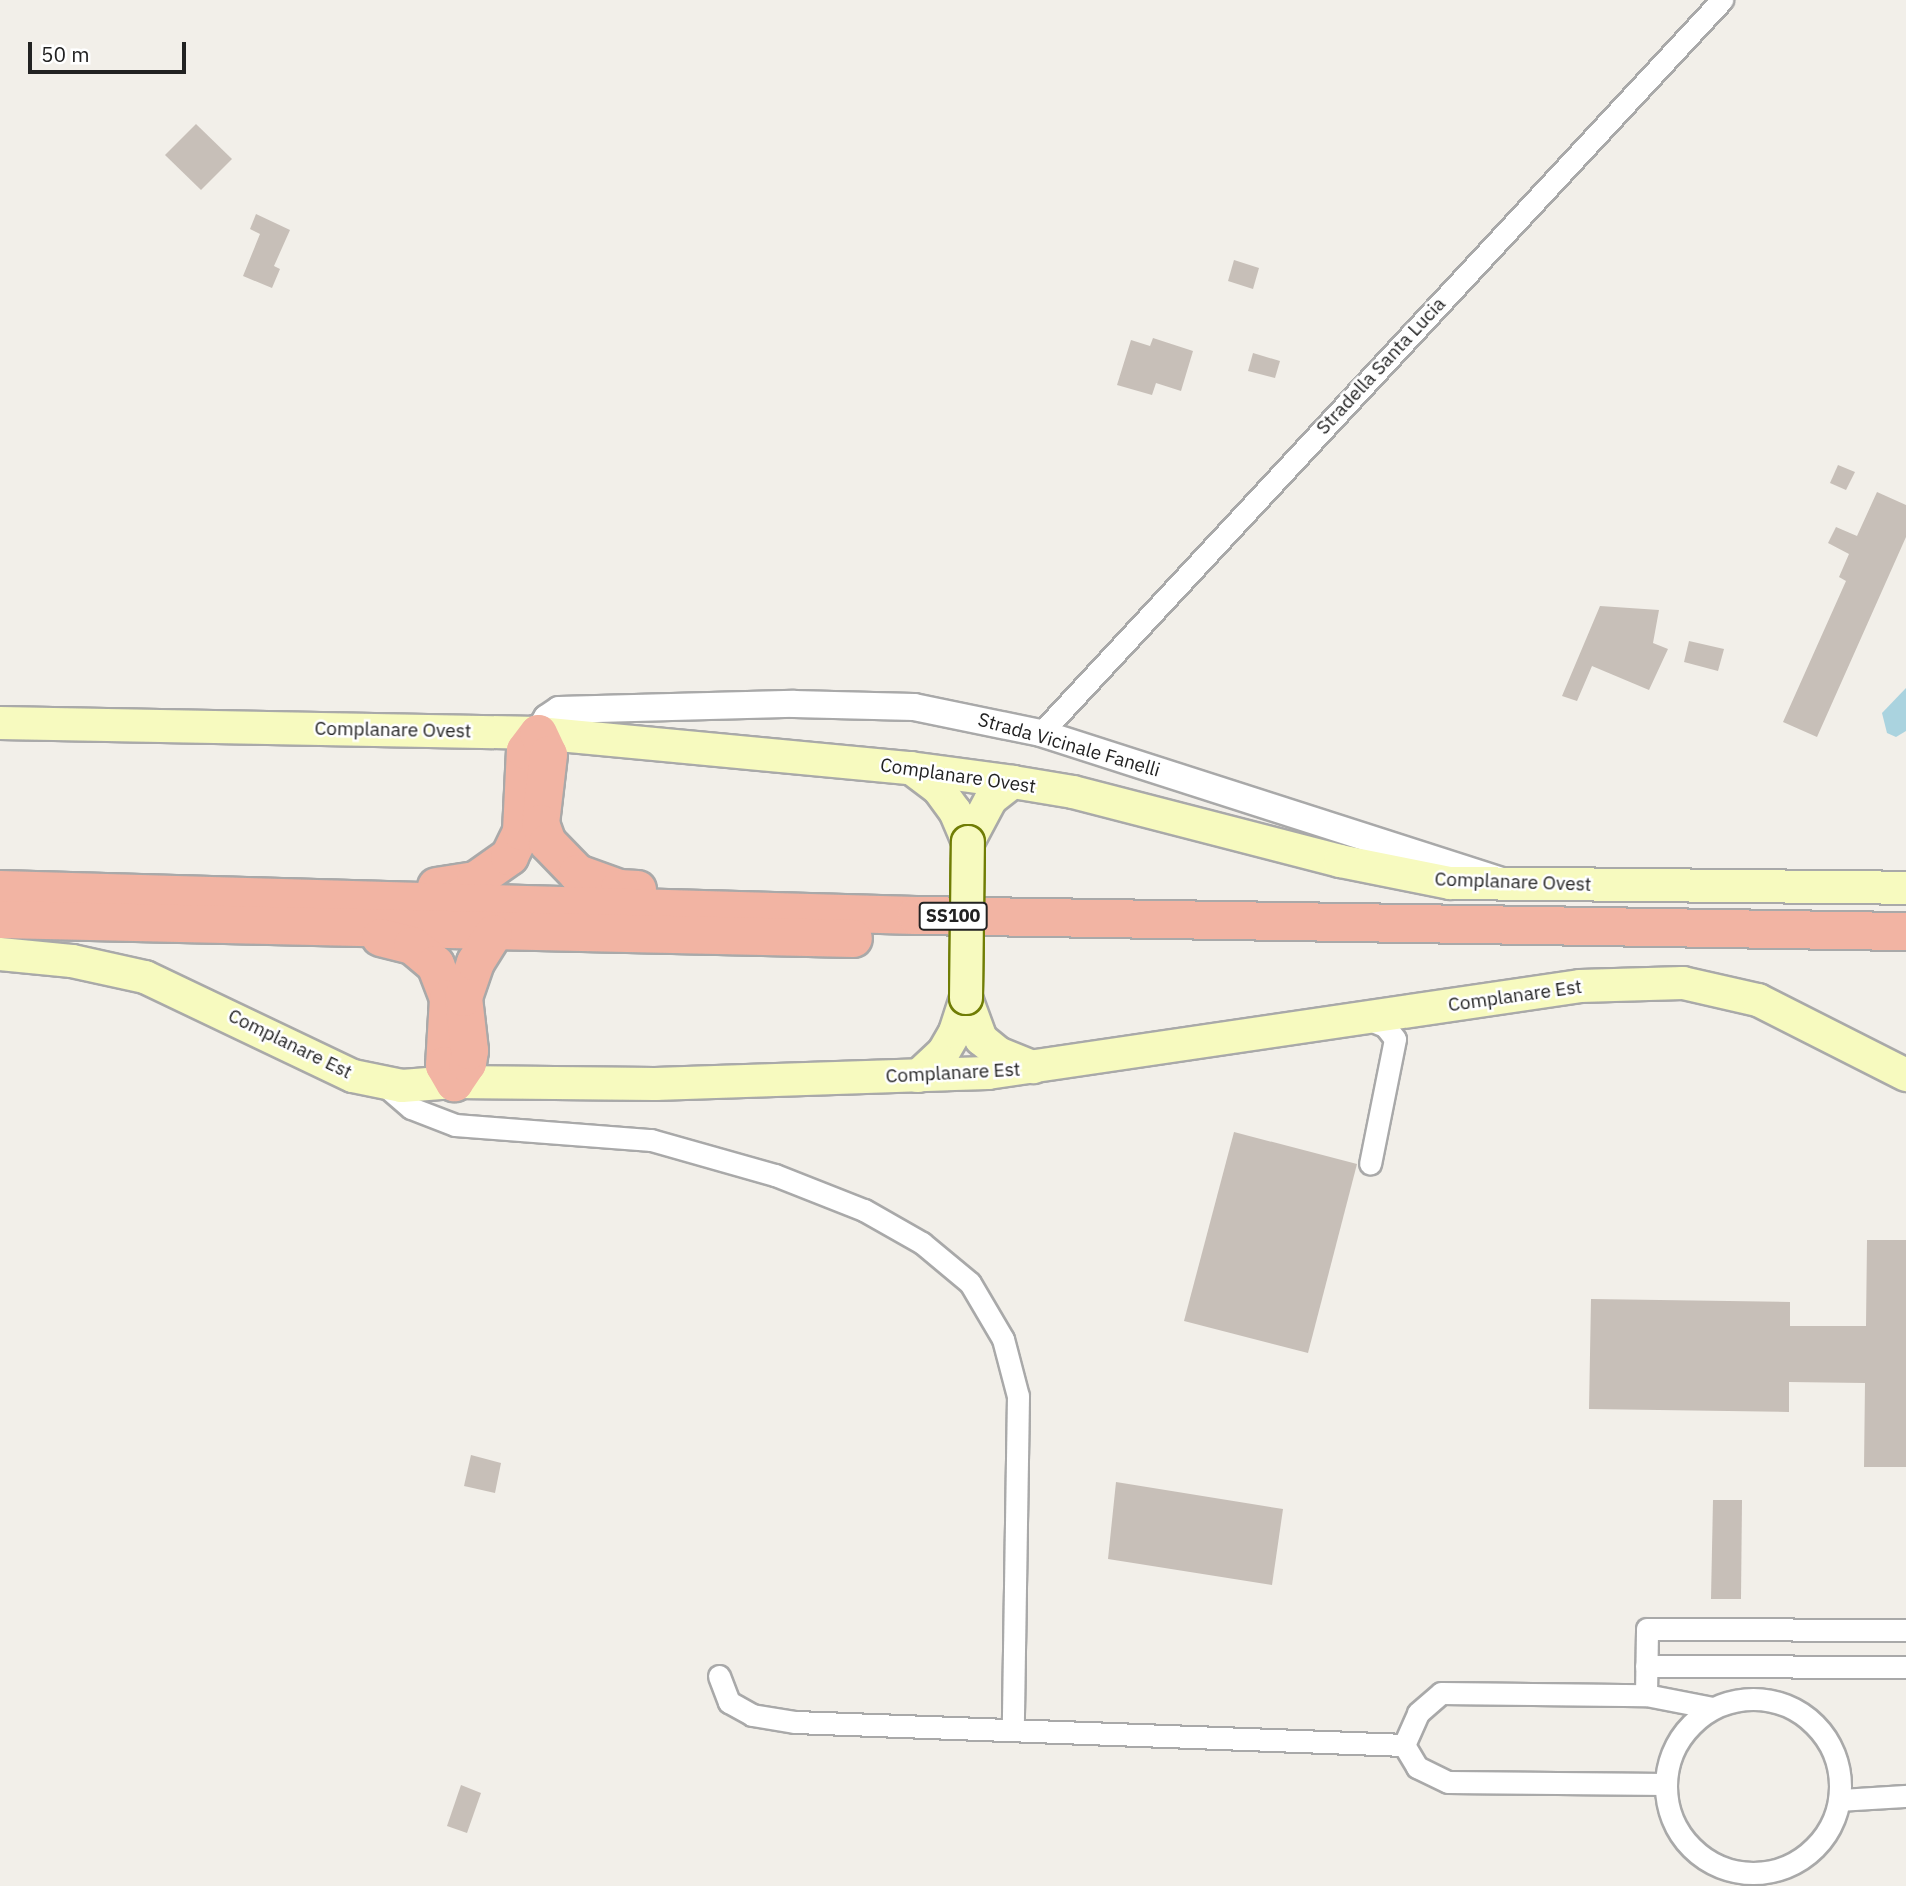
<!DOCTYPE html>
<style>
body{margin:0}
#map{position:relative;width:1906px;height:1886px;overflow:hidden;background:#f2efe9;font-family:"IBM Plex Sans",sans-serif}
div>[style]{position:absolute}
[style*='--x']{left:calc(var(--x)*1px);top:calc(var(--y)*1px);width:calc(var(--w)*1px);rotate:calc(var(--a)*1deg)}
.water>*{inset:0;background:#aad3df}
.building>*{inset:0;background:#c7bfb8}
.roads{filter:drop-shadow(2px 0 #a9a9a9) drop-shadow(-2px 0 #a9a9a9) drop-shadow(0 2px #a9a9a9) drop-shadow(0 -2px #a9a9a9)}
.minor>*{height:21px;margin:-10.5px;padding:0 10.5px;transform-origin:10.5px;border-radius:10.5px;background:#fff}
.minor>.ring{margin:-10.5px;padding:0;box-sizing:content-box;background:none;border:21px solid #fff;border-radius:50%}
.tertiary>*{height:26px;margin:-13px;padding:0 13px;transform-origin:13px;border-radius:13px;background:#fff}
.secondary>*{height:32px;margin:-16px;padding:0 16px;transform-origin:16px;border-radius:16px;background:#f7fabf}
.trunk>*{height:37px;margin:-18.5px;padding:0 18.5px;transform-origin:18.5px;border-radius:18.5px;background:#f2b4a3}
.bridges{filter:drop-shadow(2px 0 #707d05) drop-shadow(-2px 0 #707d05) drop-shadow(0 2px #707d05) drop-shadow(0 -2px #707d05)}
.secondary-bridge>*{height:32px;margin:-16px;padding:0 16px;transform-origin:16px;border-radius:16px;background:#f7fabf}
span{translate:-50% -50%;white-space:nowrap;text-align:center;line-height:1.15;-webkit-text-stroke:5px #fff;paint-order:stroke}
.shield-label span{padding:2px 5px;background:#fff;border:2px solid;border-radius:5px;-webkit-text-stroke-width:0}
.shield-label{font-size:18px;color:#222;font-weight:700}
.street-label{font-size:19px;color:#222}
.scale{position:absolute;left:28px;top:42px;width:158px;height:32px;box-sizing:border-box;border:4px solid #222;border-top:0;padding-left:9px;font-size:21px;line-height:24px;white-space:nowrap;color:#222;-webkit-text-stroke:5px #fff;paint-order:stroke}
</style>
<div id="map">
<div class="water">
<i style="clip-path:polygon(1906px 688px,1906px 731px,1896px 737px,1887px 733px,1882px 713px)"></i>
</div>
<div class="building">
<i style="clip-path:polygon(196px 124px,232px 159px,201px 190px,165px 155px)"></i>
<i style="clip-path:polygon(256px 214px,290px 230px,274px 266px,280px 269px,272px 288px,243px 276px,260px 234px,250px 229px)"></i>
<i style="clip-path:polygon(1234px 260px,1259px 268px,1253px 289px,1228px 281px)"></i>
<i style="clip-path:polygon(1153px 338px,1193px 351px,1181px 391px,1156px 383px,1152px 395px,1117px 385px,1131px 340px,1150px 346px)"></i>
<i style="clip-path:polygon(1253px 353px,1280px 361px,1275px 378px,1248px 371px)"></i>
<i style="clip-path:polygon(1838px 465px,1855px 472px,1846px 490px,1830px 483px)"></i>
<i style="clip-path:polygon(1877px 492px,1906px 505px,1906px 537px,1817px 737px,1783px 722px,1846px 581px,1839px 577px,1849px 554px,1828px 543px,1836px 527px,1857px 536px)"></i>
<i style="clip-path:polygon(1600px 606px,1659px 610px,1653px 643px,1668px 649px,1649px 690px,1592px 666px,1577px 701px,1562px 696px)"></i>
<i style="clip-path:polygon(1689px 641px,1724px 649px,1718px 671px,1684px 662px)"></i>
<i style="clip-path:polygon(1234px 1132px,1357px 1164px,1308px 1353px,1184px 1321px)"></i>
<i style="clip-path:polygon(1867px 1240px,1906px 1240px,1906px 1467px,1864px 1467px,1865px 1383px,1789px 1382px,1789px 1412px,1589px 1409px,1591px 1299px,1790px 1302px,1790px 1326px,1866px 1326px)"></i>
<i style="clip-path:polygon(471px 1455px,501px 1463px,495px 1493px,464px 1486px)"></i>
<i style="clip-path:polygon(1116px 1482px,1283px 1509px,1272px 1585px,1108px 1559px)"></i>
<i style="clip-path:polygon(1713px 1500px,1742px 1500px,1741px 1599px,1711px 1599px)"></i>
<i style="clip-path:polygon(461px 1785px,481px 1793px,467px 1833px,447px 1826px)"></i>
</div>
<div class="roads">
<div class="minor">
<i style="--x:1041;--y:733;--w:1001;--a:-47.11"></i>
<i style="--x:1365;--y:1018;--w:22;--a:22"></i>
<i style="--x:1385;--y:1026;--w:16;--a:52"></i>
<i style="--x:1395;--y:1039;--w:127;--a:101.3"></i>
<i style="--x:382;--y:1083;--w:38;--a:41"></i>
<i style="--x:411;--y:1108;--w:47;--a:21.1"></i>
<i style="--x:455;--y:1125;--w:197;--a:4.4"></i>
<i style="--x:651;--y:1140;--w:129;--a:15.8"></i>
<i style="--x:775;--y:1175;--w:96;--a:21.5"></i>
<i style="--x:864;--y:1210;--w:67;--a:29.6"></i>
<i style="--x:922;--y:1243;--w:62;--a:39.8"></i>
<i style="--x:970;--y:1283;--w:65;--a:59.5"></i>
<i style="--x:1003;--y:1339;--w:59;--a:75.3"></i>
<i style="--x:1018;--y:1396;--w:334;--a:90.9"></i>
<i style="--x:1646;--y:1666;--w:260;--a:0.2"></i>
<i style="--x:719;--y:1676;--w:28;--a:69"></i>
<i style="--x:729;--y:1702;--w:26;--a:29"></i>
<i style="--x:752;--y:1715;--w:44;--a:9.2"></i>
<i style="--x:795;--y:1722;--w:609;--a:2.16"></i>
<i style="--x:1404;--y:1745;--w:26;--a:59"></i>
<i style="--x:1417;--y:1767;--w:34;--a:26"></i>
<i style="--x:1448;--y:1782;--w:218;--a:0.5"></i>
<i style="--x:1646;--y:1695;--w:66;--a:-89.1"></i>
<i style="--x:1647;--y:1629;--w:259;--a:0.2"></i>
<i class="ring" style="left:1666px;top:1699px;width:153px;height:153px"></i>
<i style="--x:1404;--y:1745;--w:35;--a:-66"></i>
<i style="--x:1418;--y:1713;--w:30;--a:-41"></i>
<i style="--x:1441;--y:1693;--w:205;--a:0.6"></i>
<i style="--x:1646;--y:1695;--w:68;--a:11"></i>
<i style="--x:1840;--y:1800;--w:66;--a:-3.5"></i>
</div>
<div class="tertiary">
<i style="--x:538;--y:733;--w:17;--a:-59"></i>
<i style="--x:547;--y:718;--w:14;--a:-34"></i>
<i style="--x:559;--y:710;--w:235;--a:-1.5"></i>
<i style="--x:794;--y:704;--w:120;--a:1.4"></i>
<i style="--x:914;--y:707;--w:130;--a:11.6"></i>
<i style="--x:1041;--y:733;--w:482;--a:17.8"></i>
</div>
<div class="secondary">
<i style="--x:0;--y:723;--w:538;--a:1.06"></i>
<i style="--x:538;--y:733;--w:374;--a:5.4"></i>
<i style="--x:910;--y:768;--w:104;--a:7.7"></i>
<i style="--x:1013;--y:782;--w:61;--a:9.5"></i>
<i style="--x:1073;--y:792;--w:276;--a:14.5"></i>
<i style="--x:1340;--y:861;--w:112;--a:11.3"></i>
<i style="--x:1450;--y:883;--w:456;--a:0.6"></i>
<i style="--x:911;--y:768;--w:34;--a:37"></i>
<i style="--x:938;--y:788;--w:29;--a:54"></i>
<i style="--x:955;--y:811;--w:34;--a:67"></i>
<i style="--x:968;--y:842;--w:49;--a:-61.9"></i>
<i style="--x:991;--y:799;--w:28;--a:-38"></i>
<i style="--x:0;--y:954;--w:72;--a:5.6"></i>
<i style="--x:72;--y:961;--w:75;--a:12.4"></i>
<i style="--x:145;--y:977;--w:230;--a:25.5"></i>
<i style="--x:353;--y:1076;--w:50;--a:11.5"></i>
<i style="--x:402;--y:1086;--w:52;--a:-4.4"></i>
<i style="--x:454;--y:1082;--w:201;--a:0.6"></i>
<i style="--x:655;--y:1084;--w:333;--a:-1.9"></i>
<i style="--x:988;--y:1073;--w:598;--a:-8.36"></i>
<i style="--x:1580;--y:986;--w:103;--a:-1.7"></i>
<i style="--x:1683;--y:983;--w:77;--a:12.8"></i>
<i style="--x:1758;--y:1000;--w:166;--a:26.9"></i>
<i style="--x:966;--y:998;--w:44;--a:69.9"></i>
<i style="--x:981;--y:1039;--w:22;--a:39"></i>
<i style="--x:998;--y:1053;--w:38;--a:22"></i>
<i style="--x:918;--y:1076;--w:34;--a:-43"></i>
<i style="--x:943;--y:1053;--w:24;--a:-60"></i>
<i style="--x:955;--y:1032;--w:36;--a:-72"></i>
</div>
<div class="trunk">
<i style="--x:436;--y:886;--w:39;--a:-9"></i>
<i style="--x:475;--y:880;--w:42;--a:-35.2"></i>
<i style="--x:509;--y:856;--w:28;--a:-64"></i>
<i style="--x:521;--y:831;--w:81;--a:-87.2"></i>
<i style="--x:525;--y:750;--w:21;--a:-53"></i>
<i style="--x:538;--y:733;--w:23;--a:65"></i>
<i style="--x:548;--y:754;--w:69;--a:96.6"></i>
<i style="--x:540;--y:823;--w:20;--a:70"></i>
<i style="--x:547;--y:842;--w:43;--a:45.9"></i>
<i style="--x:577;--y:873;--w:45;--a:19.7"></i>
<i style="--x:619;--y:888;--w:18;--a:3"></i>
<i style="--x:0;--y:889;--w:916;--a:1.63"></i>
<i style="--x:916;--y:915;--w:990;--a:0.93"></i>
<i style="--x:0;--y:919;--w:853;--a:1.28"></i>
<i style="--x:380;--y:937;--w:33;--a:14"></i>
<i style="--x:412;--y:945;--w:30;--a:40"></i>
<i style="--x:435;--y:964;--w:36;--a:69"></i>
<i style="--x:448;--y:998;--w:67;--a:93.4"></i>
<i style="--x:444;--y:1065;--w:20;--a:60"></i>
<i style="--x:454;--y:1082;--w:23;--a:-56"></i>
<i style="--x:467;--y:1063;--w:13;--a:-81"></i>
<i style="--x:469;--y:1050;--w:53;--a:-96.5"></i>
<i style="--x:463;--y:997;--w:37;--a:-71"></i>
<i style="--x:475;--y:962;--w:34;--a:-58"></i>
</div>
</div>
<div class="bridges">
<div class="secondary-bridge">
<i style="--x:966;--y:998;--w:156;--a:-89.3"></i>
</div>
</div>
<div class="shield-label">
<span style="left:953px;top:916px">SS100</span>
</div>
<div class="street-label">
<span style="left:1381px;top:366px;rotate:-47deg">Stradella Santa Lucia</span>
<span style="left:393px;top:730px;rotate:1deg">Complanare Ovest</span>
<span style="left:1069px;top:745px;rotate:16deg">Strada Vicinale Fanelli</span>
<span style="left:958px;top:776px;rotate:8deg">Complanare Ovest</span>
<span style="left:1513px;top:882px;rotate:2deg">Complanare Ovest</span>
<span style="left:1515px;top:996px;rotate:-8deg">Complanare Est</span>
<span style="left:290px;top:1044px;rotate:26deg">Complanare Est</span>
<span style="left:953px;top:1073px;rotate:-3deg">Complanare Est</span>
</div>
<div class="scale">50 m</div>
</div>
